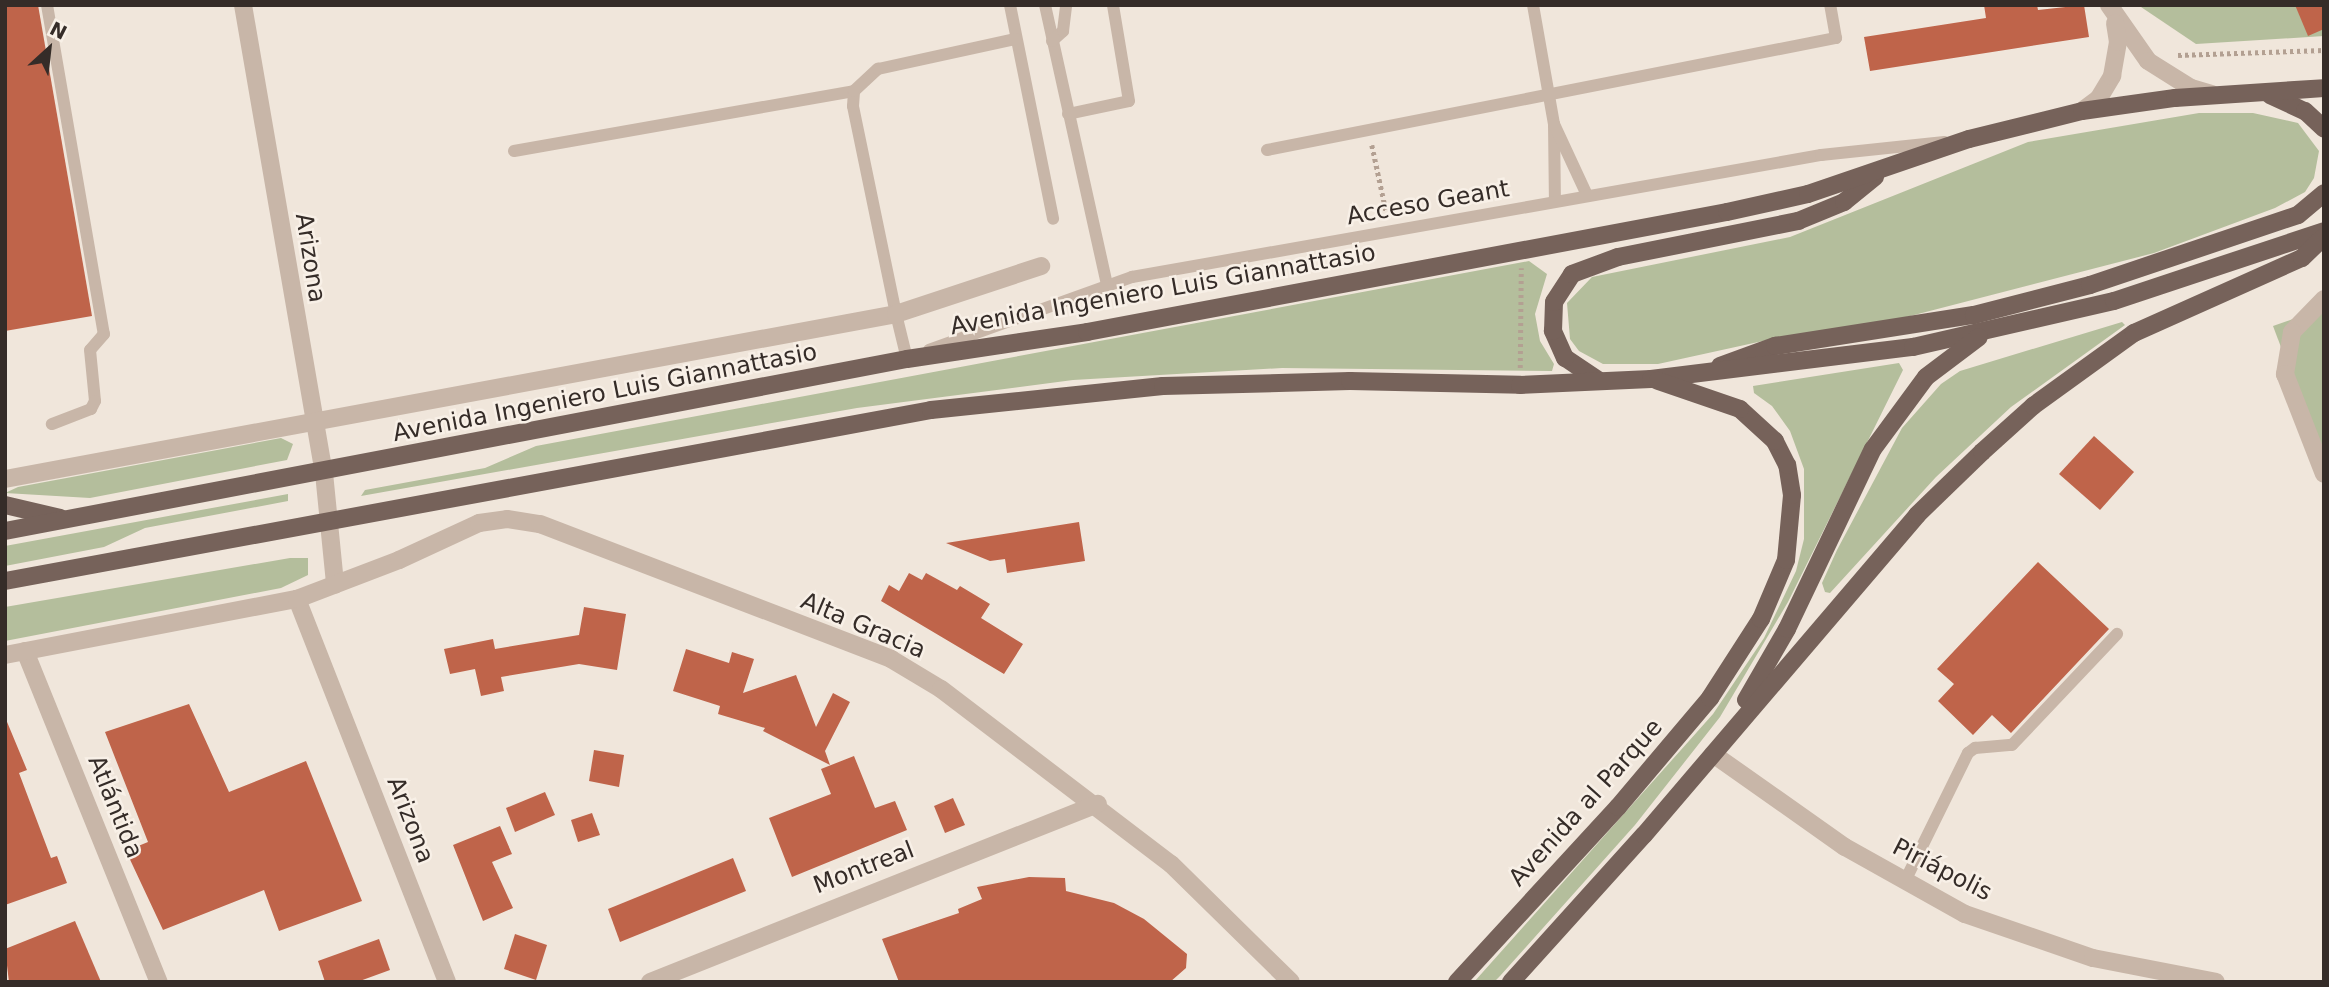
<!DOCTYPE html>
<meta charset="utf-8">
<style>
body{margin:0}
#map{position:relative;width:2329px;height:987px;overflow:hidden;background:#f0e6db;font-family:"DejaVu Sans",sans-serif}
div>[style]{position:absolute}
[style*='--x']{left:calc(var(--x)*1px);top:calc(var(--y)*1px);width:calc(var(--w)*1px);rotate:calc(var(--a)*1deg)}
.green>*{inset:0;background:#b4be9c}
.building>*{inset:0;background:#bf644a}
.path>*{height:4.5px;margin-top:-2.25px;transform-origin:0;background:repeating-linear-gradient(90deg,#b3a092 0 3.5px,transparent 0 7px)}
.service>*{height:12px;margin:-6px;padding:0 6px;transform-origin:6px;border-radius:6px;background:#c8b6a8}
.minor>*{height:18px;margin:-9px;padding:0 9px;transform-origin:9px;border-radius:9px;background:#c8b6a8}
.tertiary>*{height:18px;margin:-9px;padding:0 9px;transform-origin:9px;border-radius:9px;background:#c8b6a8}
.primary>*{height:18px;margin:-9px;padding:0 9px;transform-origin:9px;border-radius:9px;background:#76625a}
span{translate:-50% -50%;white-space:nowrap;text-align:center;line-height:1.15;-webkit-text-stroke:5px #f8f0e7;paint-order:stroke}
.street-label{font-size:24px;color:#352c28}
.frame{position:absolute;inset:0;border:7px solid #352c28;pointer-events:none}
.north{position:absolute;left:14px;top:14px;width:70px;height:70px;-webkit-text-stroke:5px #f8f0e7;paint-order:stroke;rotate:27deg;font-size:19px;font-weight:700;line-height:28px;text-align:center;color:#352c28}
.north::after{content:'';display:block;margin:auto;width:24px;height:32px;background:#352c28;clip-path:polygon(50% 0,100% 100%,50% 72%,0 100%)}
</style>
<div id="map">
<div class="green">
<i style="clip-path:polygon(2138px 5px,2324px 5px,2324px 36px,2196px 44px)"></i>
<i style="clip-path:polygon(2199px 113px,2253px 113px,2298px 123px,2319px 151px,2314px 178px,2305px 192px,2275px 208px,2154px 253px,1891px 321px,1772px 339px,1658px 364px,1603px 364px,1579px 351px,1570px 339px,1567px 303px,1592px 277px,1790px 237px,2028px 142px)"></i>
<i style="clip-path:polygon(1529px 261px,1547px 274px,1535px 314px,1540px 341px,1554px 364px,1552px 371px,1282px 368px,1073px 380px,857px 408px,361px 496px,365px 490px,485px 468px,536px 446px)"></i>
<i style="clip-path:polygon(2324px 308px,2324px 461px,2273px 326px)"></i>
<i style="clip-path:polygon(2122px 322px,2125px 325px,2011px 407px,1936px 477px,1830px 593px,1825px 592px,1822px 583px,1837px 550px,1902px 428px,1941px 384px,1960px 371px)"></i>
<i style="clip-path:polygon(1899px 363px,1903px 370px,1788px 602px,1720px 717px,1635px 825px,1500px 976px,1494px 982px,1474px 982px,1713px 714px,1764px 638px,1796px 571px,1804px 539px,1804px 469px,1790px 431px,1772px 406px,1754px 393px,1753px 386px)"></i>
<i style="clip-path:polygon(281px 438px,293px 444px,287px 460px,90px 498px,5px 493px,18px 487px)"></i>
<i style="clip-path:polygon(288px 494px,288px 501px,145px 528px,104px 547px,5px 566px,5px 546px)"></i>
<i style="clip-path:polygon(290px 558px,308px 558px,308px 575px,281px 588px,5px 641px,5px 607px)"></i>
</div>
<div class="building">
<i style="clip-path:polygon(5px 5px,38px 5px,92px 316px,5px 331px)"></i>
<i style="clip-path:polygon(1984px 5px,2037px 5px,2038px 10px,2084px 5px,2089px 37px,1870px 71px,1864px 37px,1986px 18px)"></i>
<i style="clip-path:polygon(2295px 5px,2324px 5px,2324px 29px,2308px 36px)"></i>
<i style="clip-path:polygon(2094px 436px,2134px 472px,2100px 510px,2059px 474px)"></i>
<i style="clip-path:polygon(1079px 522px,1085px 561px,1007px 573px,1005px 559px,990px 561px,946px 543px)"></i>
<i style="clip-path:polygon(2038px 562px,2109px 629px,2011px 733px,1992px 715px,1973px 735px,1938px 701px,1954px 684px,1937px 669px)"></i>
<i style="clip-path:polygon(909px 573px,922px 580px,926px 573px,957px 590px,960px 586px,990px 604px,981px 618px,1023px 644px,1004px 674px,881px 601px,889px 585px,899px 591px)"></i>
<i style="clip-path:polygon(584px 607px,626px 614px,617px 670px,579px 664px,501px 677px,504px 691px,481px 696px,475px 669px,450px 674px,444px 649px,493px 639px,495px 649px,579px 635px)"></i>
<i style="clip-path:polygon(686px 649px,729px 663px,732px 652px,754px 659px,743px 693px,796px 675px,816px 727px,833px 693px,850px 702px,825px 751px,830px 765px,763px 731px,765px 728px,718px 714px,720px 706px,673px 691px)"></i>
<i style="clip-path:polygon(189px 704px,229px 792px,306px 761px,362px 901px,279px 931px,264px 890px,163px 930px,126px 851px,148px 842px,105px 732px)"></i>
<i style="clip-path:polygon(5px 717px,27px 770px,19px 773px,51px 858px,57px 856px,67px 883px,5px 905px)"></i>
<i style="clip-path:polygon(594px 750px,624px 755px,619px 787px,589px 781px)"></i>
<i style="clip-path:polygon(854px 756px,875px 808px,895px 801px,907px 830px,792px 877px,769px 818px,831px 794px,821px 769px)"></i>
<i style="clip-path:polygon(545px 792px,555px 815px,515px 832px,506px 808px)"></i>
<i style="clip-path:polygon(953px 798px,965px 825px,945px 833px,934px 806px)"></i>
<i style="clip-path:polygon(592px 813px,600px 835px,578px 842px,571px 820px)"></i>
<i style="clip-path:polygon(500px 826px,512px 854px,492px 862px,513px 908px,483px 921px,453px 845px)"></i>
<i style="clip-path:polygon(733px 858px,746px 891px,620px 942px,608px 909px)"></i>
<i style="clip-path:polygon(1029px 877px,1065px 878px,1066px 891px,1114px 903px,1144px 919px,1187px 954px,1186px 968px,1170px 982px,899px 982px,882px 939px,959px 913px,958px 909px,982px 899px,977px 887px)"></i>
<i style="clip-path:polygon(75px 921px,101px 982px,9px 982px,5px 949px)"></i>
<i style="clip-path:polygon(515px 934px,547px 945px,536px 980px,504px 969px)"></i>
<i style="clip-path:polygon(379px 939px,390px 970px,357px 982px,325px 982px,318px 961px)"></i>
</div>
<div class="path">
<i style="--x:2178;--y:55;--w:146;--a:-2"></i>
<i style="--x:1372;--y:145;--w:72;--a:77.9"></i>
<i style="--x:1520;--y:368;--w:100;--a:-89.4"></i>
</div>
<div class="service">
<i style="--x:47;--y:5;--w:334;--a:80.2"></i>
<i style="--x:104;--y:334;--w:21;--a:131"></i>
<i style="--x:90;--y:350;--w:51;--a:84.4"></i>
<i style="--x:95;--y:401;--w:9;--a:117"></i>
<i style="--x:91;--y:409;--w:42;--a:159"></i>
<i style="--x:1010;--y:5;--w:218;--a:78.6"></i>
<i style="--x:1045;--y:5;--w:287;--a:77.5"></i>
<i style="--x:1533;--y:5;--w:121;--a:80"></i>
<i style="--x:1554;--y:124;--w:77;--a:89.3"></i>
<i style="--x:1052;--y:41;--w:15;--a:-42"></i>
<i style="--x:1063;--y:31;--w:26;--a:-83"></i>
<i style="--x:1068;--y:114;--w:62;--a:-12"></i>
<i style="--x:1129;--y:101;--w:97;--a:-99.5"></i>
<i style="--x:1554;--y:124;--w:78;--a:65.1"></i>
<i style="--x:1267;--y:150;--w:580;--a:-11.14"></i>
<i style="--x:1836;--y:38;--w:34;--a:-100"></i>
<i style="--x:514;--y:151;--w:345;--a:-10"></i>
<i style="--x:929;--y:350;--w:216;--a:-19.8"></i>
<i style="--x:1132;--y:277;--w:700;--a:-10.04"></i>
<i style="--x:1821;--y:155;--w:124;--a:-6"></i>
<i style="--x:912;--y:357;--w:5;--a:158"></i>
<i style="--x:907;--y:359;--w:46;--a:-103.7"></i>
<i style="--x:896;--y:314;--w:212;--a:-101.7"></i>
<i style="--x:853;--y:106;--w:15;--a:-86"></i>
<i style="--x:854;--y:91;--w:33;--a:-43"></i>
<i style="--x:878;--y:69;--w:141;--a:-12.3"></i>
<i style="--x:1905;--y:881;--w:143;--a:-63.8"></i>
<i style="--x:1968;--y:753;--w:9;--a:-36"></i>
<i style="--x:1975;--y:748;--w:37;--a:-5"></i>
<i style="--x:2012;--y:745;--w:153;--a:-46.6"></i>
</div>
<div class="minor">
<i style="--x:243;--y:5;--w:475;--a:80.2"></i>
<i style="--x:324;--y:473;--w:112;--a:84.3"></i>
<i style="--x:2324;--y:299;--w:46;--a:134.1"></i>
<i style="--x:2292;--y:332;--w:43;--a:99.5"></i>
<i style="--x:2285;--y:374;--w:107;--a:68.7"></i>
<i style="--x:5;--y:479;--w:906;--a:-10.49"></i>
<i style="--x:896;--y:314;--w:153;--a:-18.3"></i>
<i style="--x:297;--y:599;--w:411;--a:68.6"></i>
<i style="--x:25;--y:651;--w:357;--a:68"></i>
<i style="--x:5;--y:655;--w:297;--a:-10.9"></i>
<i style="--x:297;--y:599;--w:109;--a:-20.9"></i>
<i style="--x:399;--y:560;--w:88;--a:-24.8"></i>
<i style="--x:479;--y:523;--w:28;--a:-8"></i>
<i style="--x:507;--y:519;--w:33;--a:9"></i>
<i style="--x:540;--y:524;--w:376;--a:21"></i>
<i style="--x:891;--y:659;--w:58;--a:31"></i>
<i style="--x:941;--y:689;--w:289;--a:37.3"></i>
<i style="--x:1171;--y:864;--w:168;--a:44.5"></i>
<i style="--x:1713;--y:754;--w:161;--a:35.2"></i>
<i style="--x:1845;--y:847;--w:137;--a:29.2"></i>
<i style="--x:1965;--y:914;--w:135;--a:19"></i>
<i style="--x:2093;--y:958;--w:125;--a:11"></i>
<i style="--x:650;--y:982;--w:482;--a:-21.7"></i>
</div>
<div class="tertiary">
<i style="--x:2109;--y:5;--w:68;--a:55.1"></i>
<i style="--x:2148;--y:61;--w:51;--a:32.1"></i>
<i style="--x:2191;--y:88;--w:22;--a:16"></i>
<i style="--x:2082;--y:111;--w:21;--a:-37"></i>
<i style="--x:2099;--y:98;--w:26;--a:-59"></i>
<i style="--x:2112;--y:76;--w:35;--a:-80"></i>
<i style="--x:2118;--y:42;--w:19;--a:-99"></i>
</div>
<div class="primary">
<i style="--x:2270;--y:95;--w:38;--a:25"></i>
<i style="--x:2305;--y:111;--w:26;--a:43"></i>
<i style="--x:1720;--y:366;--w:59;--a:-20"></i>
<i style="--x:1775;--y:346;--w:201;--a:-8.9"></i>
<i style="--x:1974;--y:315;--w:120;--a:-14.5"></i>
<i style="--x:2090;--y:285;--w:219;--a:-18.6"></i>
<i style="--x:2298;--y:215;--w:34;--a:-40"></i>
<i style="--x:1598;--y:380;--w:40;--a:-146"></i>
<i style="--x:1565;--y:358;--w:30;--a:-114"></i>
<i style="--x:1553;--y:331;--w:29;--a:-88"></i>
<i style="--x:1554;--y:302;--w:33;--a:-57"></i>
<i style="--x:1572;--y:274;--w:49;--a:-20.3"></i>
<i style="--x:1618;--y:257;--w:184;--a:-11.3"></i>
<i style="--x:1798;--y:221;--w:50;--a:-22.4"></i>
<i style="--x:1844;--y:202;--w:40;--a:-39"></i>
<i style="--x:5;--y:505;--w:57;--a:13.1"></i>
<i style="--x:5;--y:531;--w:918;--a:-10.8"></i>
<i style="--x:907;--y:359;--w:182;--a:-8.5"></i>
<i style="--x:1087;--y:332;--w:651;--a:-10.62"></i>
<i style="--x:1727;--y:212;--w:83;--a:-12.5"></i>
<i style="--x:1808;--y:194;--w:170;--a:-18.9"></i>
<i style="--x:1969;--y:139;--w:116;--a:-13.9"></i>
<i style="--x:2082;--y:111;--w:94;--a:-8"></i>
<i style="--x:2175;--y:98;--w:149;--a:-3.8"></i>
<i style="--x:5;--y:581;--w:942;--a:-10.46"></i>
<i style="--x:931;--y:410;--w:233;--a:-5.9"></i>
<i style="--x:1163;--y:386;--w:187;--a:-1.5"></i>
<i style="--x:1350;--y:381;--w:170;--a:1.3"></i>
<i style="--x:1520;--y:385;--w:131;--a:-2.6"></i>
<i style="--x:1651;--y:379;--w:264;--a:-7"></i>
<i style="--x:1913;--y:347;--w:206;--a:-12.9"></i>
<i style="--x:2114;--y:301;--w:221;--a:-18.4"></i>
<i style="--x:1746;--y:700;--w:82;--a:-60"></i>
<i style="--x:1787;--y:629;--w:199;--a:-64.5"></i>
<i style="--x:1873;--y:449;--w:89;--a:-53.6"></i>
<i style="--x:1926;--y:377;--w:66;--a:-37"></i>
<i style="--x:1457;--y:982;--w:238;--a:-47.4"></i>
<i style="--x:1618;--y:807;--w:143;--a:-49.8"></i>
<i style="--x:1710;--y:698;--w:94;--a:-57.2"></i>
<i style="--x:1761;--y:619;--w:64;--a:-67"></i>
<i style="--x:1786;--y:560;--w:65;--a:-84.7"></i>
<i style="--x:1792;--y:495;--w:30;--a:-99"></i>
<i style="--x:1787;--y:465;--w:27;--a:-117"></i>
<i style="--x:1775;--y:441;--w:47;--a:-137.6"></i>
<i style="--x:1740;--y:409;--w:87;--a:-161.1"></i>
<i style="--x:1511;--y:982;--w:198;--a:-47.9"></i>
<i style="--x:1644;--y:835;--w:421;--a:-49.5"></i>
<i style="--x:1917;--y:515;--w:91;--a:-44.1"></i>
<i style="--x:1982;--y:452;--w:69;--a:-42"></i>
<i style="--x:2033;--y:406;--w:125;--a:-35.9"></i>
<i style="--x:2134;--y:333;--w:184;--a:-24.1"></i>
<i style="--x:2302;--y:258;--w:30;--a:-44"></i>
</div>
<div class="street-label">
<span style="left:1428px;top:203px;rotate:-10deg">Acceso Geant</span>
<span style="left:310px;top:258px;rotate:81deg">Arizona</span>
<span style="left:1163px;top:290px;rotate:-10deg">Avenida Ingeniero Luis Giannattasio</span>
<span style="left:605px;top:393px;rotate:-11deg">Avenida Ingeniero Luis Giannattasio</span>
<span style="left:863px;top:626px;rotate:23deg">Alta Gracia</span>
<span style="left:1586px;top:803px;rotate:-48deg">Avenida al Parque</span>
<span style="left:115px;top:807px;rotate:68deg">Atlántida</span>
<span style="left:410px;top:820px;rotate:69deg">Arizona</span>
<span style="left:864px;top:868px;rotate:-21deg">Montreal</span>
<span style="left:1942px;top:870px;rotate:27deg">Piriápolis</span>
</div>
<div class="frame"></div>
<div class="north">N</div>
</div>
